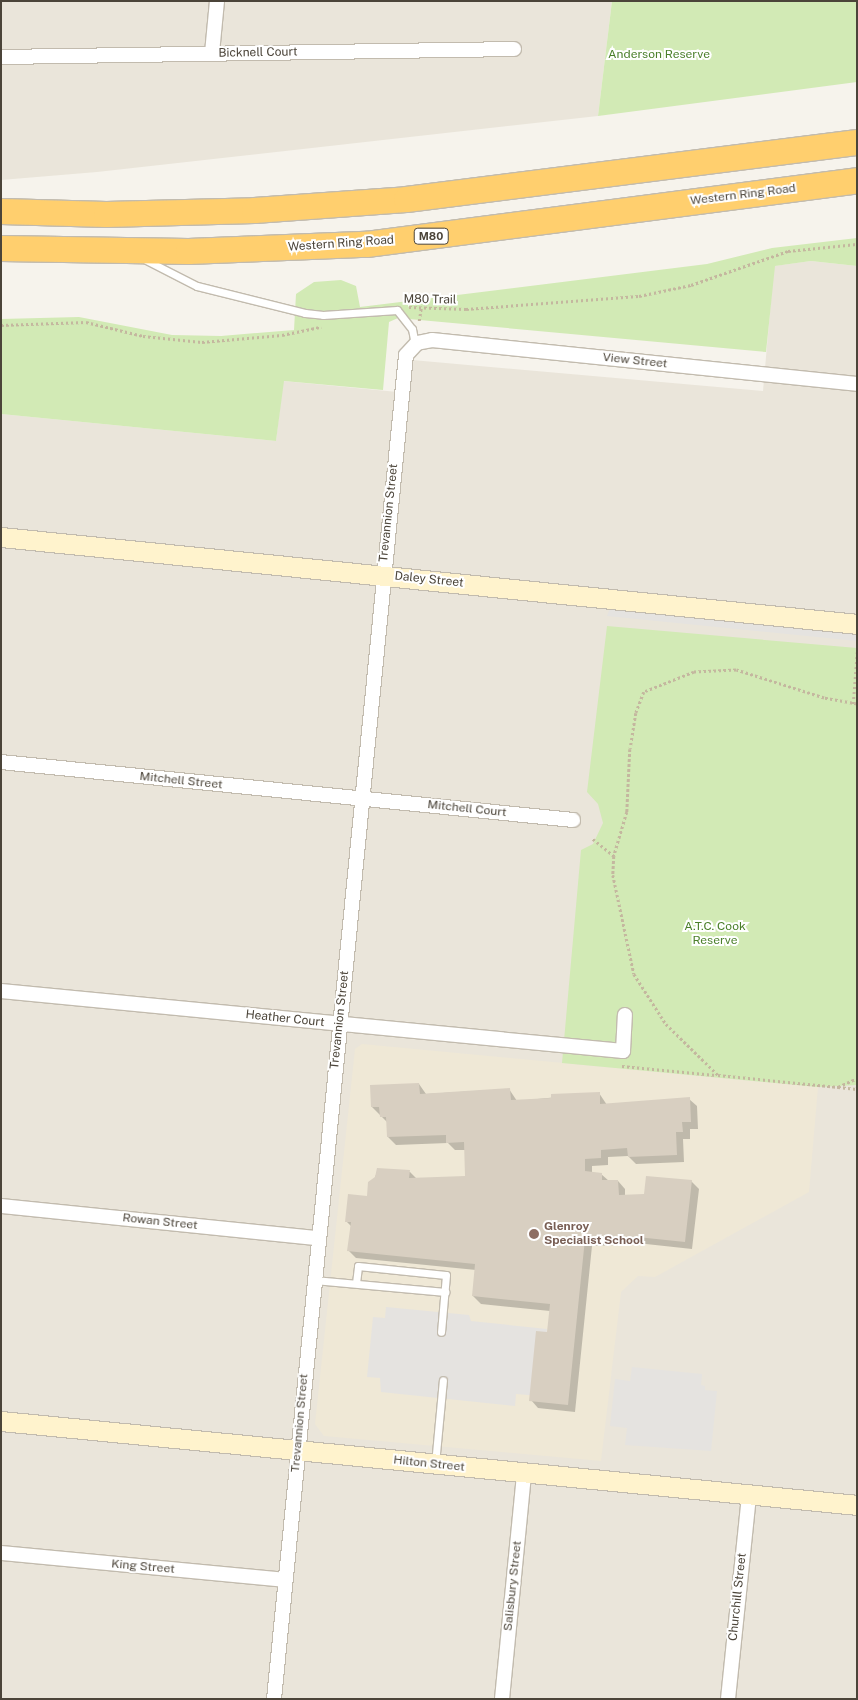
<!DOCTYPE html>
<style>
body{margin:0}
#map{position:relative;width:858px;height:1700px;overflow:hidden;background:#f6f3ec;font-family:"Public Sans",sans-serif}
div>[style]{position:absolute}
[style*='--x']{left:calc(var(--x)*1px);top:calc(var(--y)*1px);width:calc(var(--w)*1px);rotate:calc(var(--a)*1deg)}
.residential>*{inset:0;background:#eae5da}
.education>*{inset:0;background:#efe8d6}
.green>*{inset:0;background:#d2eab5}
.parking>*{inset:0;background:#e5e3e0}
.shadow>*{inset:0;background:#0003}
.building>*{inset:0;background:#d8cfc1}
.path>*{height:2.5px;margin-top:-1.25px;transform-origin:0;background:repeating-linear-gradient(90deg,#c4b79f 0 2.5px,transparent 0 5px)}
.roads{filter:drop-shadow(1px 0 #c2bbae) drop-shadow(-1px 0 #c2bbae) drop-shadow(0 1px #c2bbae) drop-shadow(0 -1px #c2bbae)}
.lane>*{height:7px;margin:-3.5px;padding:0 3.5px;transform-origin:3.5px;border-radius:3.5px;background:#fff}
.street>*{height:14px;margin:-7px;padding:0 7px;transform-origin:7px;border-radius:7px;background:#fff}
.secondary>*{height:19px;margin:-9.5px;padding:0 9.5px;transform-origin:9.5px;border-radius:9.5px;background:#fff3cd}
.highway>*{height:25px;margin:-12.5px;padding:0 12.5px;transform-origin:12.5px;border-radius:12.5px;background:#ffcf6e}
.dots>*{width:14px;height:14px;translate:-50% -50%;box-sizing:border-box;border:2px solid #fff;border-radius:50%}
span{translate:-50% -50%;white-space:nowrap;text-align:center;line-height:1.15;-webkit-text-stroke:4px #fff;paint-order:stroke}
.shield-label span{padding:1px 4px;background:#fff;border:1px solid;border-radius:4px;-webkit-text-stroke-width:0}
.shield-label{font-size:11px;color:#4b4439;font-weight:700}
.street-label{font-size:12px;color:#4b4439}
.park-label{font-size:12px;color:#4a7f2a}
.education-label{font-size:12px;color:#785e54;font-weight:700}
.left{translate:0 -50%;text-align:left}
.frame{position:absolute;inset:0;border:2px solid #4b4439;pointer-events:none}
</style>
<div id="map">
<div class="residential">
<i style="clip-path:polygon(1px 1px,612px 1px,598px 116px,97px 172px,1px 180px)"></i>
<i style="clip-path:polygon(811px 261px,857px 266px,857px 1699px,1px 1699px,1px 414px,276px 441px,283px 381px,408px 393px,412px 360px,763px 391px,774px 266px)"></i>
</div>
<div class="education">
<i style="clip-path:polygon(362px 1044px,818px 1087px,809px 1192px,655px 1277px,638px 1276px,621px 1292px,601px 1461px,324px 1436px,315px 1424px,355px 1049px)"></i>
</div>
<div class="green">
<i style="clip-path:polygon(612px 1px,857px 1px,857px 82px,598px 116px)"></i>
<i style="clip-path:polygon(857px 238px,857px 266px,811px 261px,775px 266px,766px 352px,398px 318px,389px 322px,383px 390px,284px 381px,276px 441px,1px 414px,1px 319px,79px 317px,172px 335px,221px 336px,294px 330px,296px 294px,314px 282px,341px 280px,356px 286px,360px 307px,707px 264px,772px 248px)"></i>
<i style="clip-path:polygon(607px 626px,857px 648px,857px 1085px,818px 1087px,562px 1063px,581px 850px,593px 844px,603px 823px,598px 804px,587px 792px)"></i>
</div>
<div class="parking">
<i style="clip-path:polygon(610px 608px,857px 633px,857px 641px,607px 616px)"></i>
<i style="clip-path:polygon(386px 1307px,469px 1315px,471px 1321px,547px 1329px,540px 1396px,516px 1394px,515px 1406px,381px 1392px,380px 1378px,367px 1377px,373px 1317px,385px 1318px)"></i>
<i style="clip-path:polygon(632px 1367px,702px 1374px,701px 1385px,705px 1386px,705px 1390px,717px 1391px,711px 1451px,625px 1445px,627px 1428px,610px 1426px,615px 1379px,630px 1381px)"></i>
</div>
<div class="shadow">
<i style="clip-path:polygon(419px 1084px,426px 1094px,509px 1089px,517px 1101px,599px 1093px,607px 1105px,689px 1099px,697px 1106px,698px 1129px,690px 1129px,690px 1139px,683px 1139px,684px 1162px,636px 1164px,628px 1156px,608px 1157px,608px 1165px,592px 1166px,592px 1173px,601px 1174px,609px 1181px,618px 1181px,625px 1189px,625px 1196px,645px 1195px,691px 1181px,699px 1189px,692px 1249px,646px 1244px,592px 1246px,575px 1412px,538px 1408px,531px 1400px,548px 1333px,550px 1311px,481px 1304px,473px 1296px,476px 1270px,356px 1258px,349px 1251px,351px 1226px,346px 1221px,368px 1197px,378px 1169px,410px 1172px,417px 1179px,466px 1177px,465px 1150px,455px 1150px,448px 1143px,396px 1145px,388px 1137px,388px 1123px,372px 1107px)"></i>
</div>
<div class="building">
<i style="clip-path:polygon(419px 1083px,420px 1094px,510px 1088px,511px 1100px,551px 1098px,551px 1094px,600px 1092px,600px 1104px,690px 1097px,691px 1122px,682px 1122px,683px 1132px,676px 1132px,677px 1155px,628px 1157px,627px 1148px,601px 1150px,601px 1158px,585px 1159px,585px 1171px,602px 1173px,602px 1180px,618px 1180px,619px 1195px,644px 1194px,646px 1176px,692px 1180px,685px 1242px,637px 1237px,585px 1239px,568px 1405px,529px 1401px,536px 1331px,547px 1332px,550px 1304px,472px 1296px,475px 1264px,347px 1251px,351px 1222px,345px 1222px,348px 1194px,367px 1196px,368px 1182px,375px 1177px,377px 1168px,410px 1170px,409px 1178px,465px 1176px,464px 1142px,446px 1143px,446px 1135px,387px 1137px,386px 1117px,380px 1117px,379px 1107px,371px 1107px,370px 1085px)"></i>
</div>
<div class="path">
<i style="--x:409;--y:307;--w:57;--a:2"></i>
<i style="--x:466;--y:309;--w:173;--a:-4.3"></i>
<i style="--x:639;--y:296;--w:53;--a:-11.9"></i>
<i style="--x:691;--y:285;--w:103;--a:-19.3"></i>
<i style="--x:788;--y:251;--w:69;--a:-5.8"></i>
<i style="--x:419;--y:321;--w:13;--a:-81"></i>
<i style="--x:1;--y:325;--w:85;--a:-2"></i>
<i style="--x:86;--y:322;--w:59;--a:13.8"></i>
<i style="--x:143;--y:336;--w:59;--a:5.8"></i>
<i style="--x:202;--y:342;--w:80;--a:-5"></i>
<i style="--x:282;--y:335;--w:40;--a:-12"></i>
<i style="--x:853;--y:704;--w:52;--a:-85.6"></i>
<i style="--x:857;--y:704;--w:34;--a:-170"></i>
<i style="--x:824;--y:698;--w:92;--a:-162.3"></i>
<i style="--x:736;--y:670;--w:42;--a:177.3"></i>
<i style="--x:694;--y:672;--w:54;--a:158.2"></i>
<i style="--x:644;--y:692;--w:22;--a:111"></i>
<i style="--x:636;--y:713;--w:36;--a:99"></i>
<i style="--x:630;--y:749;--w:63;--a:92.7"></i>
<i style="--x:627;--y:812;--w:46;--a:106.5"></i>
<i style="--x:614;--y:856;--w:19;--a:93"></i>
<i style="--x:613;--y:875;--w:101;--a:78"></i>
<i style="--x:634;--y:974;--w:59;--a:57.4"></i>
<i style="--x:666;--y:1024;--w:73;--a:44.4"></i>
<i style="--x:718;--y:1075;--w:121;--a:5.7"></i>
<i style="--x:838;--y:1087;--w:21;--a:-25"></i>
<i style="--x:593;--y:839;--w:27;--a:39"></i>
<i style="--x:622;--y:1066;--w:94;--a:5.5"></i>
<i style="--x:838;--y:1087;--w:19;--a:6"></i>
</div>
<div class="roads">
<div class="lane">
<i style="--x:144;--y:259;--w:59;--a:27"></i>
<i style="--x:197;--y:286;--w:111;--a:14"></i>
<i style="--x:305;--y:313;--w:18;--a:6"></i>
<i style="--x:323;--y:315;--w:74;--a:-3.9"></i>
<i style="--x:397;--y:310;--w:24;--a:52"></i>
<i style="--x:412;--y:329;--w:16;--a:79"></i>
<i style="--x:314;--y:1280;--w:132;--a:5.2"></i>
<i style="--x:356;--y:1283;--w:17;--a:-83"></i>
<i style="--x:358;--y:1266;--w:88;--a:5.8"></i>
<i style="--x:446;--y:1275;--w:57;--a:95"></i>
<i style="--x:435;--y:1464;--w:84;--a:-84.6"></i>
</div>
<div class="street">
<i style="--x:212;--y:53;--w:52;--a:-84.5"></i>
<i style="--x:1;--y:57;--w:513;--a:-0.89"></i>
<i style="--x:1;--y:762;--w:575;--a:5.79"></i>
<i style="--x:1;--y:991;--w:625;--a:5.51"></i>
<i style="--x:623;--y:1051;--w:36;--a:-87"></i>
<i style="--x:1;--y:1206;--w:319;--a:5.8"></i>
<i style="--x:1;--y:1553;--w:285;--a:5.4"></i>
<i style="--x:274;--y:1699;--w:1350;--a:-84.39"></i>
<i style="--x:406;--y:355;--w:16;--a:-47"></i>
<i style="--x:417;--y:343;--w:15;--a:-11"></i>
<i style="--x:432;--y:340;--w:427;--a:5.9"></i>
<i style="--x:502;--y:1699;--w:227;--a:-84.4"></i>
<i style="--x:728;--y:1699;--w:205;--a:-84.1"></i>
</div>
<div class="secondary">
<i style="--x:1;--y:537;--w:860;--a:5.8"></i>
<i style="--x:1;--y:1421;--w:860;--a:5.6"></i>
</div>
<div class="highway">
<i style="--x:1;--y:211;--w:105;--a:1.6"></i>
<i style="--x:106;--y:214;--w:148;--a:-1.5"></i>
<i style="--x:254;--y:210;--w:152;--a:-4.1"></i>
<i style="--x:406;--y:199;--w:455;--a:-7.2"></i>
<i style="--x:1;--y:248;--w:187;--a:0.9"></i>
<i style="--x:188;--y:251;--w:178;--a:-2.3"></i>
<i style="--x:366;--y:244;--w:495;--a:-7.4"></i>
</div>
</div>
<div class="dots">
<i style="left:534px;top:1234px;background:#8d6e63"></i>
</div>
<div class="shield-label">
<span style="left:431px;top:236px">M80</span>
</div>
<div class="street-label">
<span style="left:258px;top:53px;rotate:-1deg">Bicknell Court</span>
<span style="left:743px;top:195px;rotate:-7deg">Western Ring Road</span>
<span style="left:341px;top:244px;rotate:-4deg">Western Ring Road</span>
<span style="left:430px;top:300px;rotate:1deg">M80 Trail</span>
<span style="left:635px;top:361px;rotate:6deg">View Street</span>
<span style="left:389px;top:513px;rotate:-84deg">Trevannion Street</span>
<span style="left:429px;top:580px;rotate:6deg">Daley Street</span>
<span style="left:181px;top:781px;rotate:6deg">Mitchell Street</span>
<span style="left:467px;top:809px;rotate:6deg">Mitchell Court</span>
<span style="left:285px;top:1019px;rotate:6deg">Heather Court</span>
<span style="left:340px;top:1020px;rotate:-84deg">Trevannion Street</span>
<span style="left:160px;top:1222px;rotate:6deg">Rowan Street</span>
<span style="left:300px;top:1423px;rotate:-85deg">Trevannion Street</span>
<span style="left:429px;top:1464px;rotate:6deg">Hilton Street</span>
<span style="left:143px;top:1567px;rotate:5deg">King Street</span>
<span style="left:513px;top:1586px;rotate:-84deg">Salisbury Street</span>
<span style="left:738px;top:1597px;rotate:-84deg">Churchill Street</span>
</div>
<div class="park-label">
<span style="left:659px;top:55px">Anderson Reserve</span>
<span style="left:715px;top:934px">A.T.C. Cook<br>Reserve</span>
</div>
<div class="education-label">
<span class="left" style="left:544px;top:1234px">Glenroy<br>Specialist School</span>
</div>
<div class="frame"></div>
</div>
